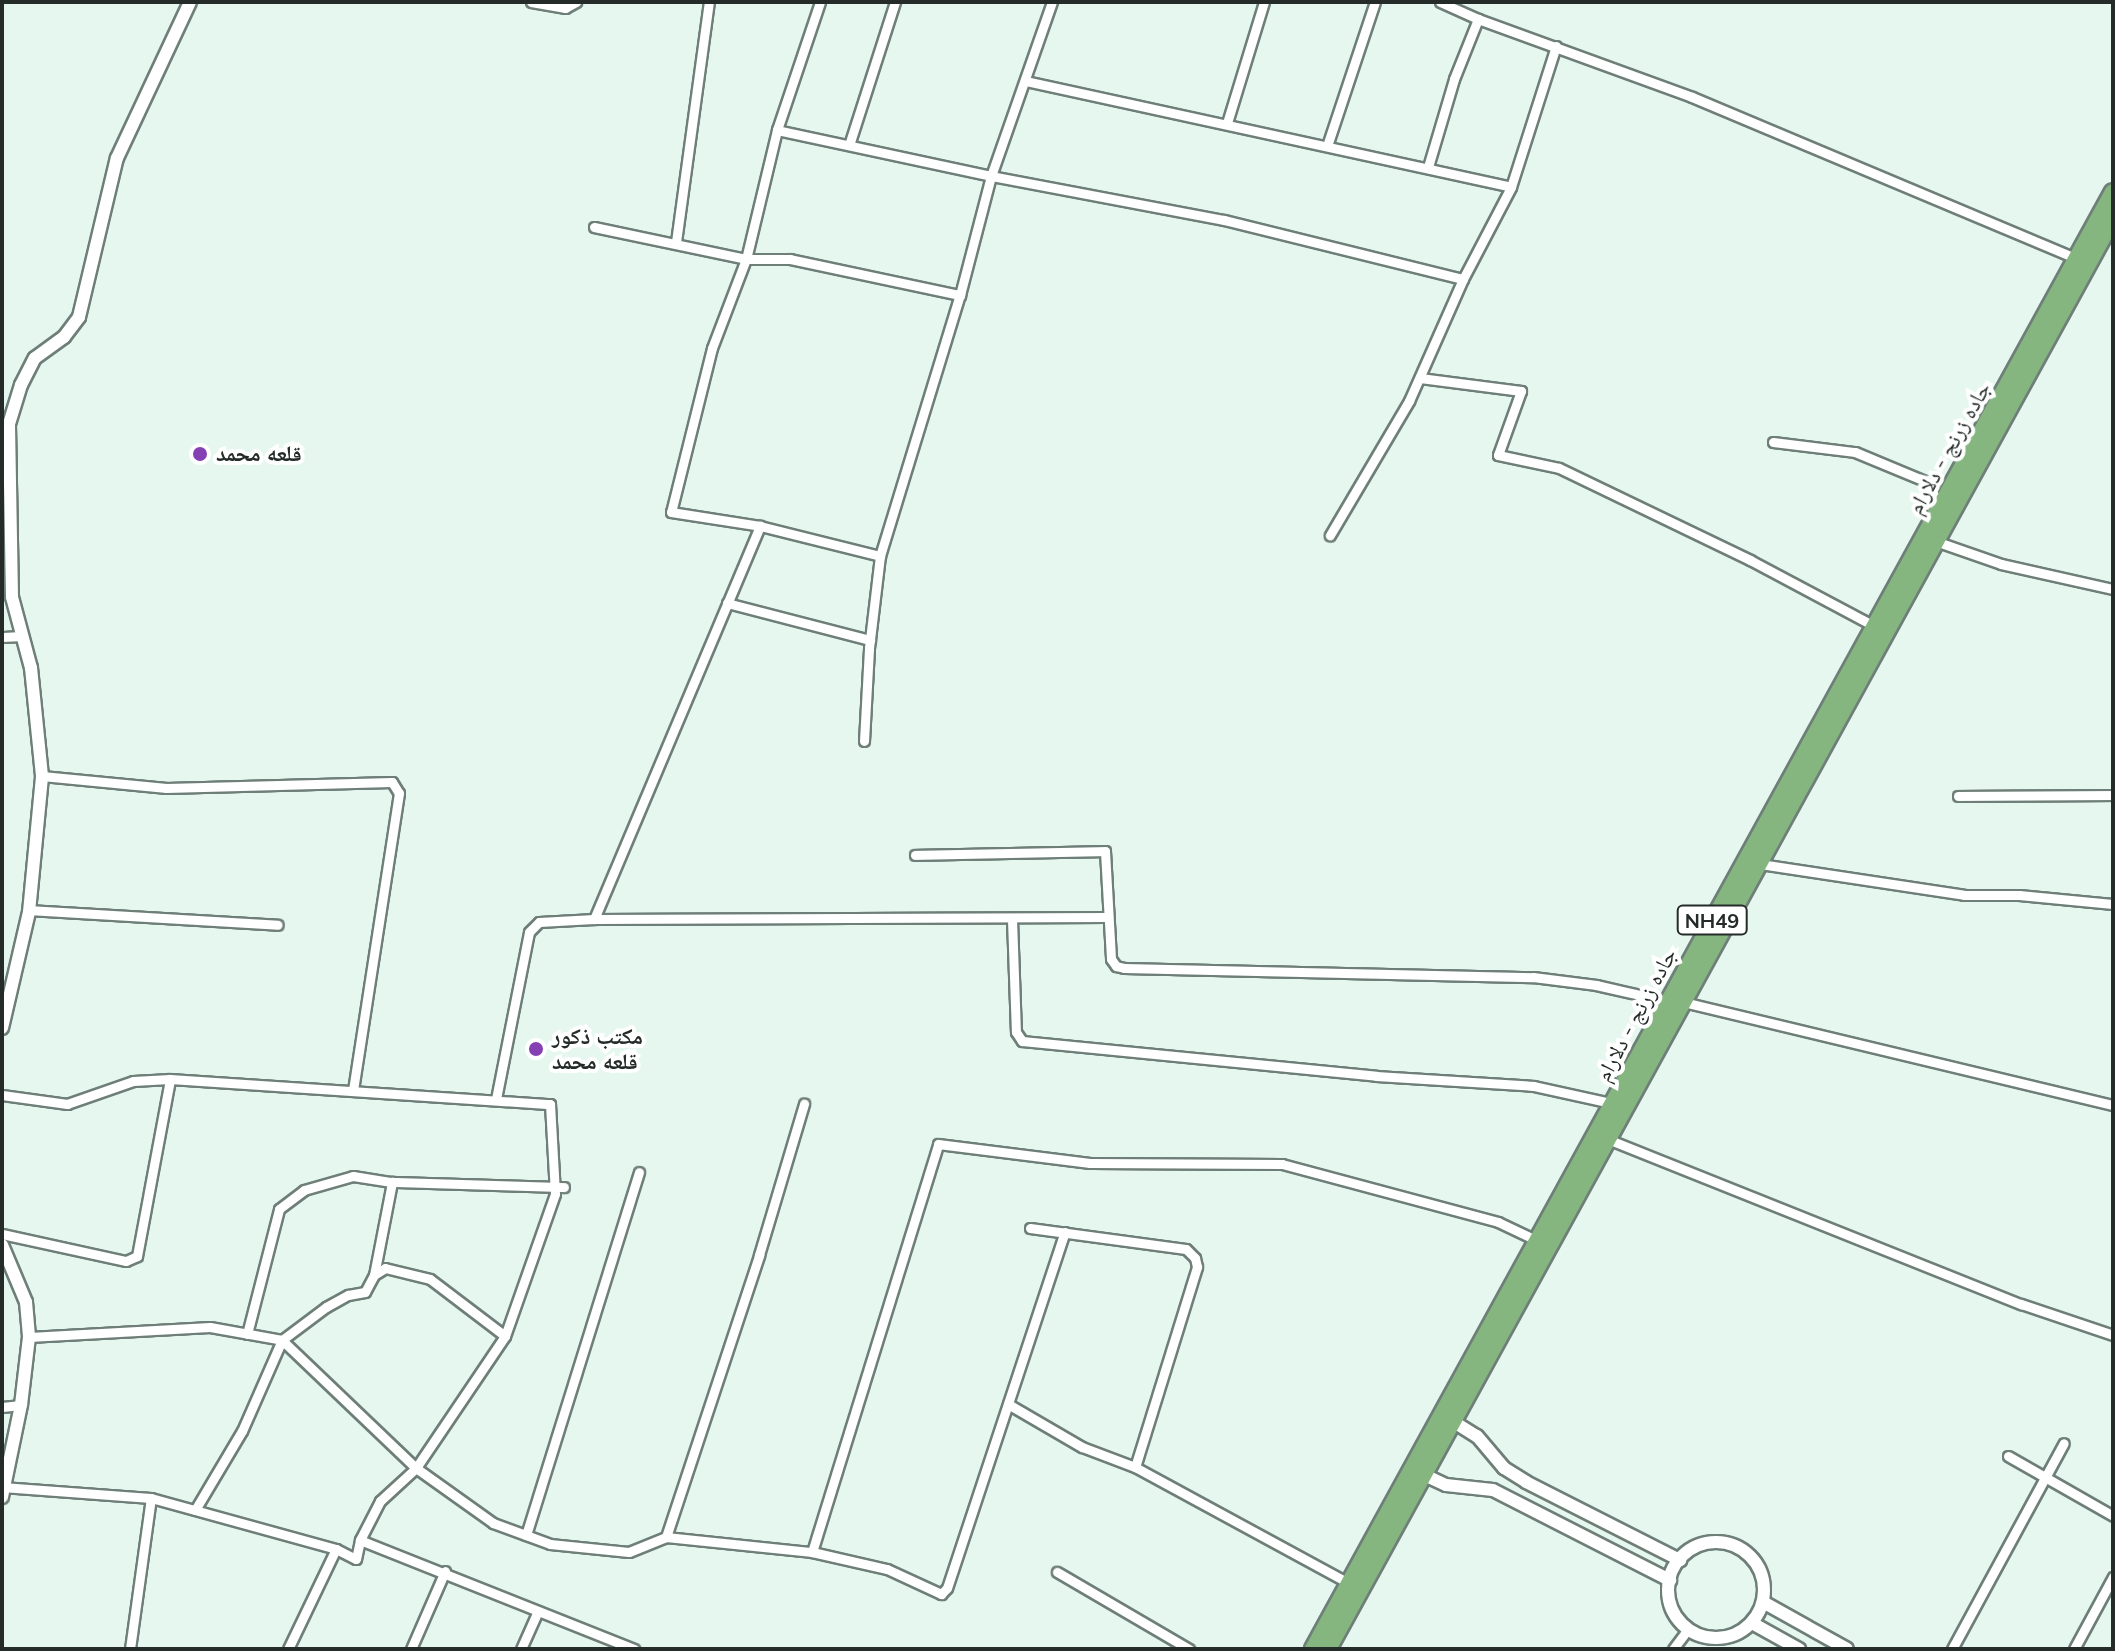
<!DOCTYPE html>
<meta charset="utf-8">
<style>
body{margin:0}
#map{position:relative;width:2115px;height:1651px;overflow:hidden;background:#e5f7ef;font-family:Mulish,"Noto Naskh Arabic",sans-serif}
div>[style]{position:absolute}
[style*='--x']{left:calc(var(--x)*1px);top:calc(var(--y)*1px);width:calc(var(--w)*1px);rotate:calc(var(--a)*1deg)}
.roads{filter:drop-shadow(2px 0 #6e7e78) drop-shadow(-2px 0 #6e7e78) drop-shadow(0 2px #6e7e78) drop-shadow(0 -2px #6e7e78)}
.minor>*{height:9px;margin:-4.5px;padding:0 4.5px;transform-origin:4.5px;border-radius:4.5px;background:#fff}
.tertiary>*{height:12px;margin:-6px;padding:0 6px;transform-origin:6px;border-radius:6px;background:#fff}
.tertiary>.ring{margin:-6px;padding:0;box-sizing:content-box;background:none;border:12px solid #fff;border-radius:50%}
.trunk>*{height:16px;margin:-8px;padding:0 8px;transform-origin:8px;border-radius:8px;background:#86b680}
.dots>*{width:22px;height:22px;translate:-50% -50%;box-sizing:border-box;border:4px solid #fff;border-radius:50%}
span{translate:-50% -50%;white-space:nowrap;text-align:center;line-height:1.15;-webkit-text-stroke:8px #fff;paint-order:stroke}
.shield-label span{padding:2px 6px;background:#fff;border:2px solid;border-radius:6px;-webkit-text-stroke-width:0}
.shield-label{font-size:20px;color:#242b28;font-weight:700}
.street-label{font-size:22px;color:#242b28}
.poi-label{font-size:22px;color:#242b28;font-weight:700}
.left{translate:0 -50%;text-align:left}
.frame{position:absolute;inset:0;border:4px solid #242b28;pointer-events:none}
</style>
<div id="map">
<div class="roads">
<div class="minor">
<i style="--x:531;--y:2;--w:35;--a:10"></i>
<i style="--x:565;--y:8;--w:13;--a:-29"></i>
<i style="--x:820;--y:2;--w:135;--a:108.6"></i>
<i style="--x:777;--y:130;--w:133;--a:103.5"></i>
<i style="--x:746;--y:259;--w:95;--a:110.9"></i>
<i style="--x:712;--y:348;--w:169;--a:104"></i>
<i style="--x:671;--y:512;--w:90;--a:8.9"></i>
<i style="--x:760;--y:526;--w:124;--a:14"></i>
<i style="--x:1440;--y:2;--w:42;--a:24.1"></i>
<i style="--x:1478;--y:19;--w:228;--a:20"></i>
<i style="--x:1692;--y:97;--w:418;--a:22.8"></i>
<i style="--x:1026;--y:81;--w:496;--a:12.3"></i>
<i style="--x:1227;--y:123;--w:127;--a:-73"></i>
<i style="--x:777;--y:130;--w:219;--a:12.1"></i>
<i style="--x:991;--y:176;--w:237;--a:10.7"></i>
<i style="--x:1224;--y:220;--w:246;--a:13.9"></i>
<i style="--x:1463;--y:279;--w:133;--a:113.9"></i>
<i style="--x:1409;--y:401;--w:156;--a:120.5"></i>
<i style="--x:850;--y:142;--w:147;--a:-72.2"></i>
<i style="--x:1327;--y:146;--w:152;--a:-71.6"></i>
<i style="--x:1428;--y:167;--w:92;--a:-73.5"></i>
<i style="--x:1454;--y:79;--w:65;--a:-68.2"></i>
<i style="--x:594;--y:227;--w:155;--a:11.9"></i>
<i style="--x:746;--y:259;--w:44;--a:0"></i>
<i style="--x:790;--y:259;--w:174;--a:12"></i>
<i style="--x:676;--y:242;--w:242;--a:-82.2"></i>
<i style="--x:1463;--y:279;--w:104;--a:-62.4"></i>
<i style="--x:1511;--y:187;--w:148;--a:-72.3"></i>
<i style="--x:1420;--y:378;--w:102;--a:7.3"></i>
<i style="--x:1521;--y:391;--w:68;--a:109.8"></i>
<i style="--x:1498;--y:455;--w:62;--a:12"></i>
<i style="--x:1559;--y:468;--w:212;--a:25.7"></i>
<i style="--x:1750;--y:560;--w:143;--a:28"></i>
<i style="--x:1773;--y:442;--w:83;--a:7"></i>
<i style="--x:1855;--y:452;--w:76;--a:22.5"></i>
<i style="--x:1925;--y:481;--w:30;--a:57"></i>
<i style="--x:1938;--y:542;--w:67;--a:19.2"></i>
<i style="--x:2001;--y:564;--w:115;--a:12.6"></i>
<i style="--x:727;--y:603;--w:148;--a:14.5"></i>
<i style="--x:2;--y:637;--w:20;--a:-3"></i>
<i style="--x:864;--y:741;--w:93;--a:-86.9"></i>
<i style="--x:869;--y:648;--w:93;--a:-83.2"></i>
<i style="--x:880;--y:556;--w:273;--a:-73"></i>
<i style="--x:960;--y:295;--w:123;--a:-75.4"></i>
<i style="--x:991;--y:176;--w:184;--a:-70.7"></i>
<i style="--x:42;--y:776;--w:125;--a:5.5"></i>
<i style="--x:166;--y:788;--w:226;--a:-1.5"></i>
<i style="--x:392;--y:782;--w:13;--a:58"></i>
<i style="--x:399;--y:793;--w:301;--a:98.8"></i>
<i style="--x:1958;--y:796;--w:155;--a:-0.4"></i>
<i style="--x:915;--y:855;--w:190;--a:-1.2"></i>
<i style="--x:1105;--y:851;--w:108;--a:86.8"></i>
<i style="--x:1111;--y:959;--w:9;--a:54"></i>
<i style="--x:1116;--y:966;--w:8;--a:14"></i>
<i style="--x:1124;--y:968;--w:409;--a:1.3"></i>
<i style="--x:1533;--y:977;--w:64;--a:7.2"></i>
<i style="--x:1596;--y:985;--w:73;--a:12.7"></i>
<i style="--x:1760;--y:864;--w:206;--a:8.6"></i>
<i style="--x:1964;--y:895;--w:55;--a:0"></i>
<i style="--x:2019;--y:895;--w:94;--a:5.5"></i>
<i style="--x:28;--y:910;--w:250;--a:3.4"></i>
<i style="--x:594;--y:919;--w:427;--a:-67.1"></i>
<i style="--x:1012;--y:919;--w:113;--a:88"></i>
<i style="--x:1016;--y:1032;--w:11;--a:56"></i>
<i style="--x:1022;--y:1041;--w:356;--a:5.6"></i>
<i style="--x:1376;--y:1076;--w:158;--a:3.6"></i>
<i style="--x:1534;--y:1086;--w:83;--a:12.5"></i>
<i style="--x:1683;--y:1002;--w:442;--a:13.5"></i>
<i style="--x:2;--y:1095;--w:66;--a:7.9"></i>
<i style="--x:67;--y:1104;--w:70;--a:-19.2"></i>
<i style="--x:133;--y:1081;--w:37;--a:-3"></i>
<i style="--x:170;--y:1079;--w:381;--a:3.8"></i>
<i style="--x:550;--y:1104;--w:90;--a:86.8"></i>
<i style="--x:555;--y:1194;--w:151;--a:109.4"></i>
<i style="--x:505;--y:1336;--w:159;--a:124"></i>
<i style="--x:416;--y:1468;--w:49;--a:137.5"></i>
<i style="--x:380;--y:1501;--w:44;--a:117.1"></i>
<i style="--x:360;--y:1540;--w:295;--a:21.7"></i>
<i style="--x:496;--y:1099;--w:170;--a:-78.8"></i>
<i style="--x:529;--y:932;--w:14;--a:-45"></i>
<i style="--x:539;--y:922;--w:55;--a:-3.1"></i>
<i style="--x:594;--y:919;--w:513;--a:-0.22"></i>
<i style="--x:1610;--y:1140;--w:443;--a:21.8"></i>
<i style="--x:2021;--y:1304;--w:97;--a:18.6"></i>
<i style="--x:1030;--y:1228;--w:157;--a:7.7"></i>
<i style="--x:1186;--y:1249;--w:13;--a:45"></i>
<i style="--x:1195;--y:1258;--w:9;--a:77"></i>
<i style="--x:1197;--y:1267;--w:209;--a:107.2"></i>
<i style="--x:2;--y:1234;--w:127;--a:12.3"></i>
<i style="--x:126;--y:1261;--w:12;--a:-24"></i>
<i style="--x:137;--y:1256;--w:180;--a:-79.4"></i>
<i style="--x:374;--y:1275;--w:95;--a:-79"></i>
<i style="--x:247;--y:1334;--w:129;--a:-75.6"></i>
<i style="--x:279;--y:1209;--w:31;--a:-37"></i>
<i style="--x:304;--y:1190;--w:51;--a:-15.9"></i>
<i style="--x:353;--y:1176;--w:39;--a:9"></i>
<i style="--x:392;--y:1182;--w:172;--a:1.7"></i>
<i style="--x:29;--y:1337;--w:181;--a:-3.2"></i>
<i style="--x:210;--y:1327;--w:73;--a:10.2"></i>
<i style="--x:282;--y:1340;--w:185;--a:43.7"></i>
<i style="--x:416;--y:1468;--w:95;--a:35.5"></i>
<i style="--x:493;--y:1523;--w:61;--a:20.2"></i>
<i style="--x:550;--y:1544;--w:79;--a:5.8"></i>
<i style="--x:629;--y:1552;--w:40;--a:-22"></i>
<i style="--x:666;--y:1537;--w:147;--a:5.9"></i>
<i style="--x:812;--y:1552;--w:77;--a:12.8"></i>
<i style="--x:887;--y:1569;--w:60;--a:24.8"></i>
<i style="--x:941;--y:1594;--w:8;--a:-45"></i>
<i style="--x:947;--y:1588;--w:375;--a:-71.7"></i>
<i style="--x:1008;--y:1404;--w:86;--a:30.2"></i>
<i style="--x:1082;--y:1447;--w:57;--a:20.7"></i>
<i style="--x:1135;--y:1467;--w:243;--a:28.5"></i>
<i style="--x:2;--y:1407;--w:19;--a:-6"></i>
<i style="--x:2008;--y:1456;--w:121;--a:29.7"></i>
<i style="--x:2;--y:1487;--w:149;--a:4.2"></i>
<i style="--x:151;--y:1498;--w:192;--a:15.4"></i>
<i style="--x:195;--y:1510;--w:92;--a:-59.3"></i>
<i style="--x:242;--y:1431;--w:99;--a:-66.3"></i>
<i style="--x:282;--y:1340;--w:55;--a:-36.9"></i>
<i style="--x:326;--y:1307;--w:25;--a:-29"></i>
<i style="--x:348;--y:1295;--w:17;--a:-10"></i>
<i style="--x:365;--y:1292;--w:19;--a:-62"></i>
<i style="--x:374;--y:1275;--w:13;--a:-32"></i>
<i style="--x:385;--y:1268;--w:46;--a:13.7"></i>
<i style="--x:430;--y:1279;--w:94;--a:37.2"></i>
<i style="--x:526;--y:1535;--w:380;--a:-72.7"></i>
<i style="--x:666;--y:1537;--w:297;--a:-71.7"></i>
<i style="--x:759;--y:1255;--w:158;--a:-73.4"></i>
<i style="--x:812;--y:1552;--w:427;--a:-72.8"></i>
<i style="--x:938;--y:1144;--w:153;--a:7.1"></i>
<i style="--x:1090;--y:1163;--w:192;--a:0.3"></i>
<i style="--x:1282;--y:1164;--w:224;--a:15"></i>
<i style="--x:1498;--y:1222;--w:42;--a:25.3"></i>
<i style="--x:1057;--y:1572;--w:153;--a:30.3"></i>
<i style="--x:130;--y:1649;--w:152;--a:-82.1"></i>
<i style="--x:288;--y:1649;--w:111;--a:-64.4"></i>
<i style="--x:336;--y:1549;--w:22;--a:27"></i>
<i style="--x:356;--y:1559;--w:19;--a:-78"></i>
<i style="--x:411;--y:1649;--w:85;--a:-66.4"></i>
<i style="--x:521;--y:1649;--w:39;--a:-66"></i>
<i style="--x:1673;--y:1649;--w:25;--a:-53"></i>
<i style="--x:1952;--y:1649;--w:234;--a:-61.5"></i>
<i style="--x:2074;--y:1649;--w:82;--a:-61.6"></i>
</div>
<div class="tertiary">
<i style="--x:2;--y:1028;--w:119;--a:-76.9"></i>
<i style="--x:29;--y:912;--w:137;--a:-84.5"></i>
<i style="--x:42;--y:776;--w:109;--a:-95.8"></i>
<i style="--x:31;--y:668;--w:73;--a:-105"></i>
<i style="--x:12;--y:597;--w:173;--a:-91"></i>
<i style="--x:9;--y:424;--w:41;--a:-72.9"></i>
<i style="--x:21;--y:385;--w:30;--a:-63"></i>
<i style="--x:35;--y:358;--w:36;--a:-36"></i>
<i style="--x:64;--y:337;--w:25;--a:-53"></i>
<i style="--x:79;--y:317;--w:163;--a:-76.6"></i>
<i style="--x:117;--y:158;--w:172;--a:-64.9"></i>
<i style="--x:2;--y:1245;--w:62;--a:67.2"></i>
<i style="--x:26;--y:1302;--w:35;--a:85"></i>
<i style="--x:29;--y:1337;--w:68;--a:96.7"></i>
<i style="--x:21;--y:1405;--w:94;--a:101.7"></i>
<i style="--x:1446;--y:1417;--w:36;--a:32"></i>
<i style="--x:1477;--y:1436;--w:42;--a:49.8"></i>
<i style="--x:1504;--y:1468;--w:26;--a:32"></i>
<i style="--x:1526;--y:1482;--w:173;--a:26.9"></i>
<i style="--x:1418;--y:1472;--w:31;--a:25"></i>
<i style="--x:1446;--y:1485;--w:47;--a:6.1"></i>
<i style="--x:1493;--y:1490;--w:199;--a:27"></i>
<i class="ring" style="left:1668px;top:1542px;width:84px;height:84px"></i>
<i style="--x:1763;--y:1602;--w:96;--a:29.2"></i>
<i style="--x:1752;--y:1623;--w:54;--a:29"></i>
</div>
<div class="trunk">
<i style="--x:1313;--y:1649;--w:1662;--a:-61.23"></i>
<i style="--x:1328;--y:1649;--w:1631;--a:-61.24"></i>
</div>
</div>
<div class="dots">
<i style="left:200px;top:454px;background:#8541b4"></i>
<i style="left:536px;top:1049px;background:#8541b4"></i>
</div>
<div class="shield-label">
<span style="left:1712px;top:920px">NH49</span>
</div>
<div class="street-label">
<span style="left:1949px;top:448px;rotate:-61deg">جاده زرنج - دلارام</span>
<span style="left:1636px;top:1015px;rotate:-62deg">جاده زرنج - دلارام</span>
</div>
<div class="poi-label">
<span class="left" style="left:216px;top:454px">قلعه محمد</span>
<span class="left" style="left:552px;top:1049px">مکتب ذکور<br>قلعه محمد</span>
</div>
<div class="frame"></div>
</div>
